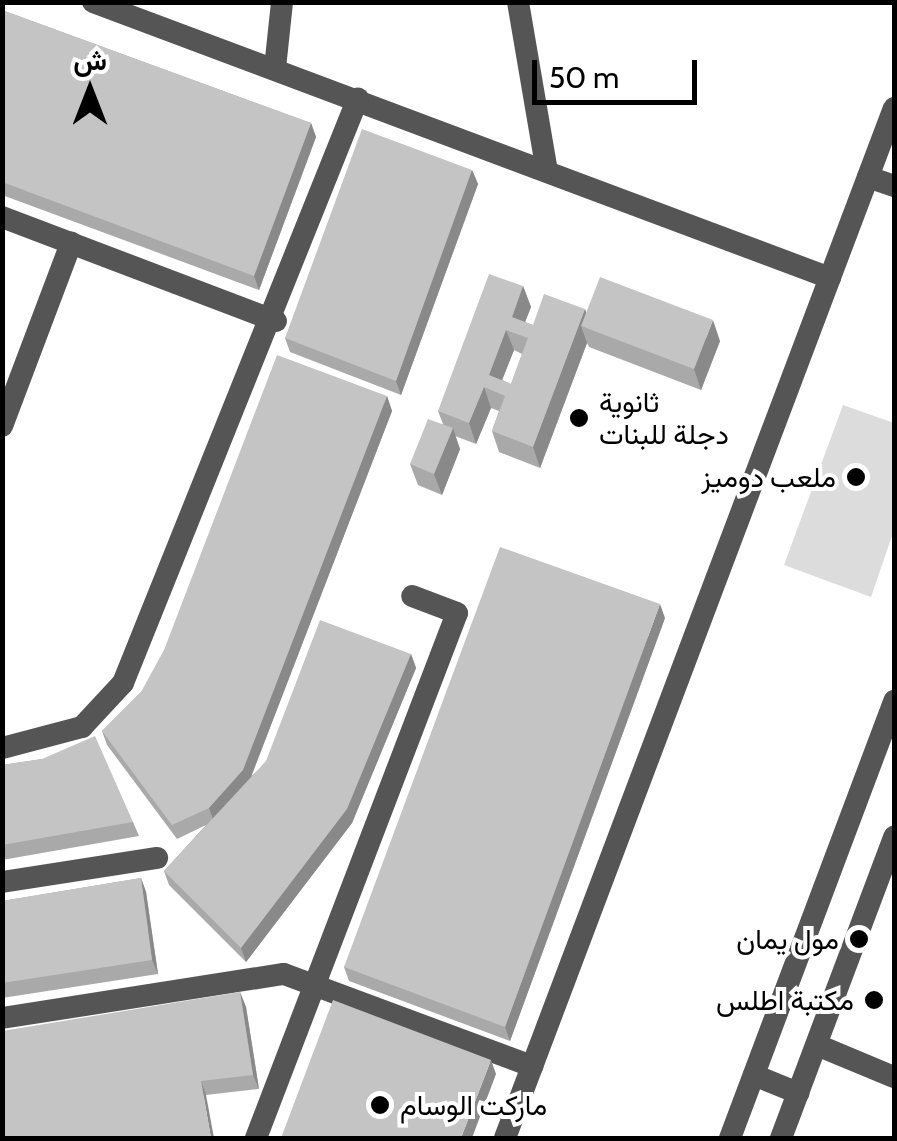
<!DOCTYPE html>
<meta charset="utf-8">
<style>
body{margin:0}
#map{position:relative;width:897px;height:1141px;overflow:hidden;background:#fff;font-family:Cabin,Vazirmatn,sans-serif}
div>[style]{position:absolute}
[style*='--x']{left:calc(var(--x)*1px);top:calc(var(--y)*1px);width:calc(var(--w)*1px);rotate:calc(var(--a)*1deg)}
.green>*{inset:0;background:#dcdcdc}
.minor>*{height:22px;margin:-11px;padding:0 11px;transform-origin:11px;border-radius:11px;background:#555}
.wall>*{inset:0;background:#a9a9a9}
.shaded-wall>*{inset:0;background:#898989}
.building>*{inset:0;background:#c4c4c4}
.dots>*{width:28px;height:28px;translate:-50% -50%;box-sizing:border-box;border:5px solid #fff;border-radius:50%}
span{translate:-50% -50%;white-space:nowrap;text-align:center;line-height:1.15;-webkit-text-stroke:8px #fff;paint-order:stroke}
.poi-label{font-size:28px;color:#000}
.left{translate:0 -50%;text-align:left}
.right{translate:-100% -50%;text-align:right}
.frame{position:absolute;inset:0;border:5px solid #000;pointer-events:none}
.north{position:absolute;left:40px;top:40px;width:100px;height:100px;-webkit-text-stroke:8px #fff;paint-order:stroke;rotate:0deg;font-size:28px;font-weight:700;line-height:40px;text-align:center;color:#000}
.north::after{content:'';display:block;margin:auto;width:35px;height:45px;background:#000;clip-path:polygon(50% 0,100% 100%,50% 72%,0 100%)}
.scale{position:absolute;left:532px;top:60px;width:165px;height:45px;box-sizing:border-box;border:5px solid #000;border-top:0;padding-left:12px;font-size:30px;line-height:35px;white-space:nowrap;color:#000;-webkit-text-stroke:8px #fff;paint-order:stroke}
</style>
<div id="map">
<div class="green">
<i style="clip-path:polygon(843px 405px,894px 423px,894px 530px,871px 597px,784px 565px)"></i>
</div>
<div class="minor">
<i style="--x:93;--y:2;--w:787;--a:20.53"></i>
<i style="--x:518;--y:2;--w:171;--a:80.3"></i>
<i style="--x:275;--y:68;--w:66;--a:-83.9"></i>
<i style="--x:868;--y:177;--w:28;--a:19"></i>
<i style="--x:2;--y:217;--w:293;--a:20.8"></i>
<i style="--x:2;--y:426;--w:196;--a:-69.3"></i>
<i style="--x:2;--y:748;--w:83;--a:-14.7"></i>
<i style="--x:82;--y:727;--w:60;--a:-47"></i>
<i style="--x:123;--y:683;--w:630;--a:-68.11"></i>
<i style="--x:2;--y:882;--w:157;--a:-8.8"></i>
<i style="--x:2;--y:1018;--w:285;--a:-8.9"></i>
<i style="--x:284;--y:974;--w:265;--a:20.4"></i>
<i style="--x:817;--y:1045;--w:83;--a:22.6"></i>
<i style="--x:754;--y:1075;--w:48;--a:22.2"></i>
<i style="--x:256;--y:1138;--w:562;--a:-69.05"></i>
<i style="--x:457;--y:613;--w:48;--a:-159.3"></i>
<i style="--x:505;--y:1138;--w:1101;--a:-69.31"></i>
<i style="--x:730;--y:1138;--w:467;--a:-69.4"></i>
<i style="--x:781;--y:1138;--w:322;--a:-69.4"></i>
</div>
<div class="wall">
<i style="clip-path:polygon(2px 10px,311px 123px,316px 137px,259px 290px,2px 195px)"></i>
<i style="clip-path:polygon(472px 170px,478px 184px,401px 395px,290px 352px,285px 338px)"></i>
<i style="clip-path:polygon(evenodd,523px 286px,531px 307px,525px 322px,533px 325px,585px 309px,586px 313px,720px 341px,701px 390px,589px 347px,587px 343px,540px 468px,499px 452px,492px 431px,499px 411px,491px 408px,476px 444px,455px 436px,460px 449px,442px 495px,418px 485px,410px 464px,443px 424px,438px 411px,523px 286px,514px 350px,522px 354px,511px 384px,502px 380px,514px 350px)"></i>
<i style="clip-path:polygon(387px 396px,392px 411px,251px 776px,411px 654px,416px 668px,352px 823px,246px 962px,169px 885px,164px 871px,206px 825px,177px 839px,107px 745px,102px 731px,141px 692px)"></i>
<i style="clip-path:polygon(665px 618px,510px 1041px,349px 981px,344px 967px)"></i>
<i style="clip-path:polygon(42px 759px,133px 822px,139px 836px,2px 860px,2px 765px)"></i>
<i style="clip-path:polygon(141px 878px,146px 892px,158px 974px,2px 998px,2px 901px)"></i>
<i style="clip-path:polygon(240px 992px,246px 1007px,259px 1089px,206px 1095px,2px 1138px)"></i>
</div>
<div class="shaded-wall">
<i style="clip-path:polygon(311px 123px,316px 137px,259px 290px,254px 276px)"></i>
<i style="clip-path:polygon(472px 170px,478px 184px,401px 395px,396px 381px)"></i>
<i style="clip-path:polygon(523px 286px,531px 307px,520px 335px,512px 317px)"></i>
<i style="clip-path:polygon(585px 309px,592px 330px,581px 326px,587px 343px,540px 468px,533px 447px)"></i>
<i style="clip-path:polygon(713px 320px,720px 341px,701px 390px,694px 369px)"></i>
<i style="clip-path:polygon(506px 330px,514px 350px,497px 393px,489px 375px)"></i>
<i style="clip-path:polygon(484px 387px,491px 408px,476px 444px,469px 423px)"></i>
<i style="clip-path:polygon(387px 396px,392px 411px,248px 785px,214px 822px,209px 808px)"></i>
<i style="clip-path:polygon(453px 428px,460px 449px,442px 495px,434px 474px)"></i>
<i style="clip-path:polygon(660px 604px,665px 618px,510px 1041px,505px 1027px)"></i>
<i style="clip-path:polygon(411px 654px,416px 668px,352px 823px,246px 962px,241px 948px)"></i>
<i style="clip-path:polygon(141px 878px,146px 892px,158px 974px,152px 960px)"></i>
<i style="clip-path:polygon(240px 992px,246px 1007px,259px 1089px,253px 1075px)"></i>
<i style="clip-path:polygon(491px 1060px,496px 1074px,472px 1138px,461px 1138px)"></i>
<i style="clip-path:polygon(201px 1081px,206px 1095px,214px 1138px,211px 1138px)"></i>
</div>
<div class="building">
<i style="clip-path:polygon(2px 10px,311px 123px,254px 276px,2px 182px)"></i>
<i style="clip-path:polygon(362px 129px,472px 170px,396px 381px,285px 338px)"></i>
<i style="clip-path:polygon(evenodd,489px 274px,523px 286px,512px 317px,533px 325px,544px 294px,585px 309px,533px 447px,492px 431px,505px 396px,484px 387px,469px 423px,438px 411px,489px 274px,506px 330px,528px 338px,511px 384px,489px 375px,506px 330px)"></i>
<i style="clip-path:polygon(600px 277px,713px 320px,694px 369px,581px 326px)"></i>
<i style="clip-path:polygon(277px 355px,387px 396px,243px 770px,209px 808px,172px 825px,102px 731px,141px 692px,164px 650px)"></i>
<i style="clip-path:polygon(428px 419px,453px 428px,434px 474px,410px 464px)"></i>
<i style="clip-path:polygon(500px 547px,660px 604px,505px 1027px,344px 967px)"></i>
<i style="clip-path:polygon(320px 620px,411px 654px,347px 809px,241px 948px,164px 871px,266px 761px)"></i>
<i style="clip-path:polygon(95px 736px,133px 822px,2px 845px,2px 765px,42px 759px)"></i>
<i style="clip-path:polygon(141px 878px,152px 960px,2px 983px,2px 901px)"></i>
<i style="clip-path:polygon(240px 992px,253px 1075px,201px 1081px,211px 1138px,2px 1138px,2px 1031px)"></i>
<i style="clip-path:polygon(333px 1000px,491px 1060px,461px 1138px,281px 1138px)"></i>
</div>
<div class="dots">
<i style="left:579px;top:418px;background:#000"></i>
<i style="left:856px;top:477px;background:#000"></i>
<i style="left:859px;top:939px;background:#000"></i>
<i style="left:874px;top:1000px;background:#000"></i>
<i style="left:380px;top:1105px;background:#000"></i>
</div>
<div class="poi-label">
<span class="left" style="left:599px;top:418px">ثانوية<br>دجلة للبنات</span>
<span class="right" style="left:836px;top:477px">ملعب دوميز</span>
<span class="right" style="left:839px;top:939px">مول يمان</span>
<span class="right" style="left:854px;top:1000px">مكتبة اطلس</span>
<span class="left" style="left:400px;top:1105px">ماركت الوسام</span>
</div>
<div class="frame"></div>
<div class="north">ش</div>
<div class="scale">50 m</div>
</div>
